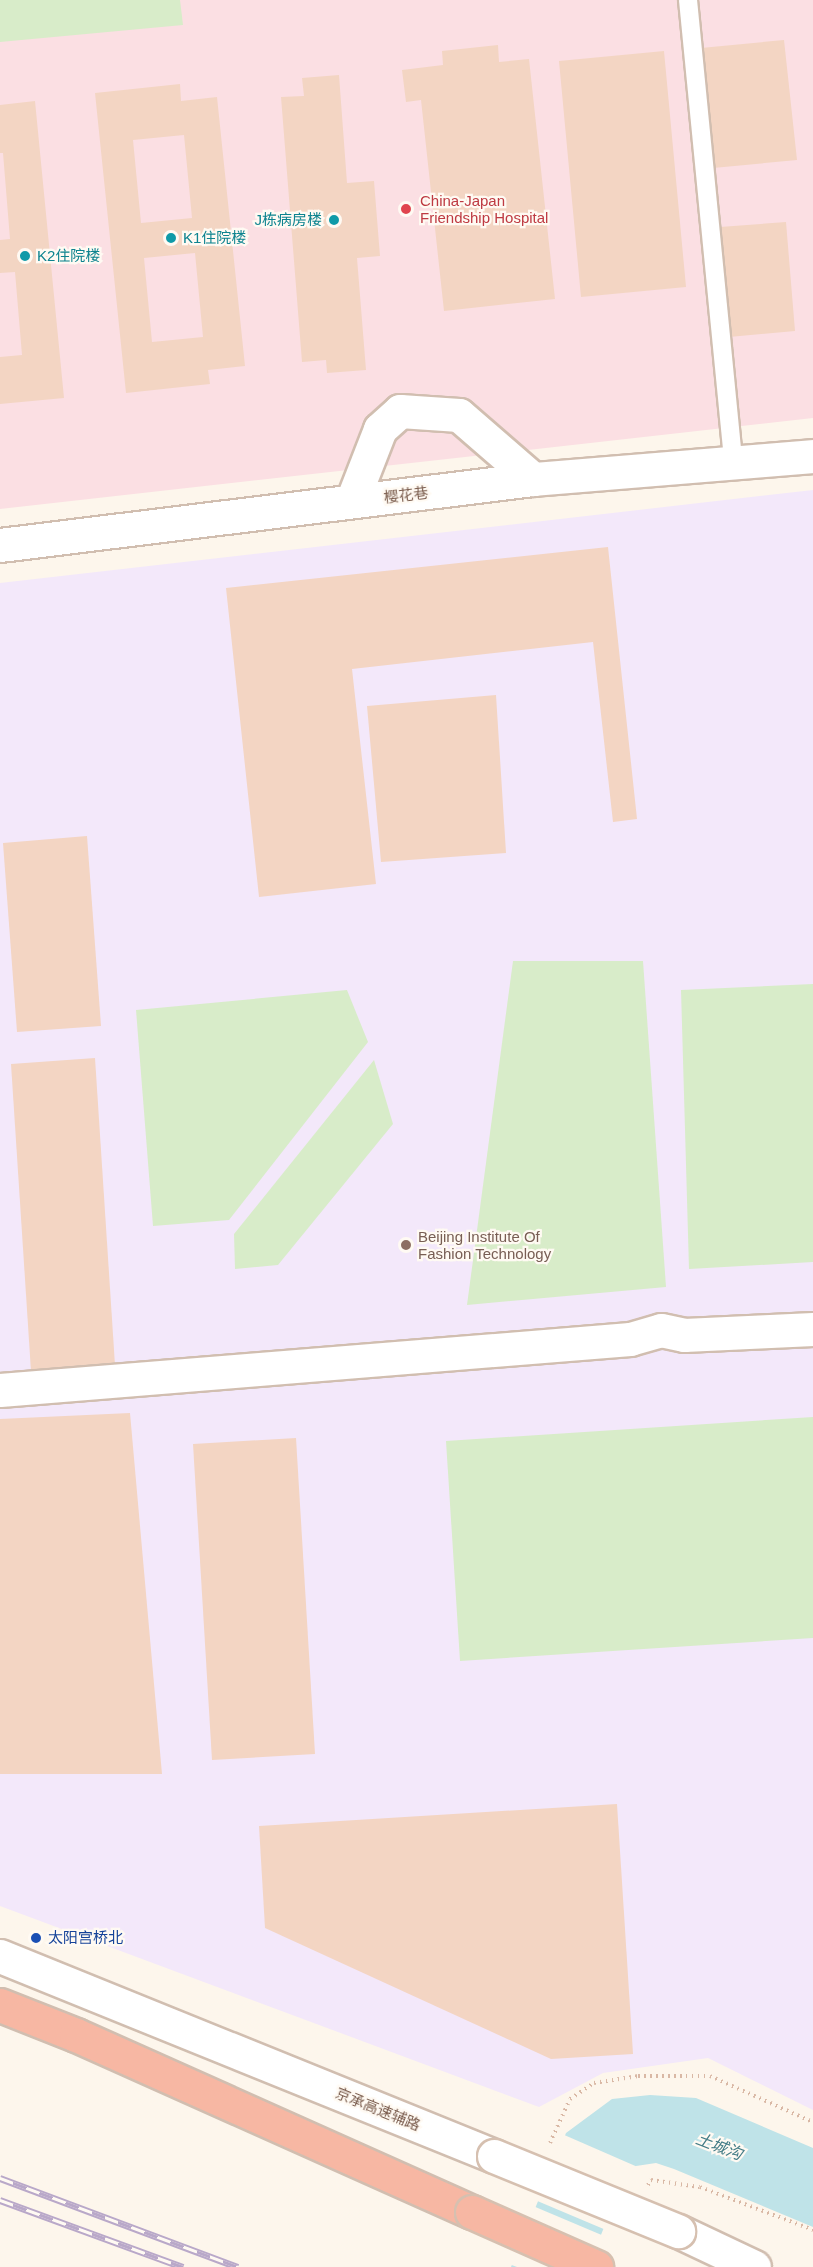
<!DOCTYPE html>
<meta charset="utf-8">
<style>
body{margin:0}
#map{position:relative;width:813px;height:2267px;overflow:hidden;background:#fdf6ec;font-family:Helvetica,"Noto Sans SC",sans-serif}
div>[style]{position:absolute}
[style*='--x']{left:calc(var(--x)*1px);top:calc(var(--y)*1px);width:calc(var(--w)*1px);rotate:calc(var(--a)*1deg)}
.education>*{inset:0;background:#f3e8fa}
.medical>*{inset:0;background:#fbdfe3}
.green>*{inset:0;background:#d8ecc9}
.water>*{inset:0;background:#bfe3e8}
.pier>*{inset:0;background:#fdf6ec}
.building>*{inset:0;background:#f3d5c3}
.path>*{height:4px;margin-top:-2px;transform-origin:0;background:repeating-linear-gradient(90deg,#d9b8a5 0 1.5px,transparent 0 6px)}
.roads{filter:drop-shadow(2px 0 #d1beb0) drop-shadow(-2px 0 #d1beb0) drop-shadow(0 2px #d1beb0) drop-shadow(0 -2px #d1beb0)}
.lane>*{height:18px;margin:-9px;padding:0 9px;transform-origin:9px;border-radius:9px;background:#fff}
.street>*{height:33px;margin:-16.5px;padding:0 16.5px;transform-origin:16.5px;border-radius:16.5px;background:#fff}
.secondary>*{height:33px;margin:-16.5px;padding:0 16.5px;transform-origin:16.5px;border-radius:16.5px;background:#fff}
.highway>*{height:33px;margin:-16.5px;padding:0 16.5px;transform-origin:16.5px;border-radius:16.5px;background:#f7b7a3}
.rail>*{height:7px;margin-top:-3.5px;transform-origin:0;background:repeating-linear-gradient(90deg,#fffaf3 0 14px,#b9a8c9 0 28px);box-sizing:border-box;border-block:2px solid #b9a8c9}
.bridges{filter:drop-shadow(2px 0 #d6c0b0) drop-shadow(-2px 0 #d6c0b0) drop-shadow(0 2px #d6c0b0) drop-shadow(0 -2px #d6c0b0)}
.secondary-bridge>*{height:33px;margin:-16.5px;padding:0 16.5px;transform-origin:16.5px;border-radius:16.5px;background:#fff}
.highway-bridge>*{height:33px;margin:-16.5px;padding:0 16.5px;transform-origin:16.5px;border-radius:16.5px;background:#f7b7a3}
.dots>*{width:16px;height:16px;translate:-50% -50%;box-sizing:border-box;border:3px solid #fffaf3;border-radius:50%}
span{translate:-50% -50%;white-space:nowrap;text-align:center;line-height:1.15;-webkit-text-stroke:4.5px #fffaf3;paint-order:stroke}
.health-label{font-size:15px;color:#be3a42}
.left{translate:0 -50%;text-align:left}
.culture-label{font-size:15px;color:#0d838f}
.right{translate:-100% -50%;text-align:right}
.street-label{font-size:15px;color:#7a5c4d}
.education-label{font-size:15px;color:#785e54}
.transit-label{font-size:15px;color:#164399}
.water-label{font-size:16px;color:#437c86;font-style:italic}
</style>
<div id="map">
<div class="education">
<i style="clip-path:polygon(813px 490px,813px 2110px,708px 2058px,603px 2073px,539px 2107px,0 1906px,0 583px)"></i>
</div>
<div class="medical">
<i style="clip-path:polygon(0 0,813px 0,813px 418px,0 509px)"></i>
</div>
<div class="green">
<i style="clip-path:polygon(0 0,180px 0,183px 25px,0 42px)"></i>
<i style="clip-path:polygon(513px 961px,643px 961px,666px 1287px,467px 1305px)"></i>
<i style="clip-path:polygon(813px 984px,813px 1262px,689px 1269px,681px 990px)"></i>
<i style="clip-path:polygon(347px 990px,368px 1042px,229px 1220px,153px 1226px,136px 1010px)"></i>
<i style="clip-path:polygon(374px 1060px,393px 1124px,278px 1265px,235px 1269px,234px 1234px)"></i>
<i style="clip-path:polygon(813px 1417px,813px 1638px,460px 1661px,446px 1441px)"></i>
</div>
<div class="water">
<i style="clip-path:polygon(650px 2095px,696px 2098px,813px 2148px,813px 2227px,674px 2169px,656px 2163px,636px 2166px,624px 2178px,588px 2267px,511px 2267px,566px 2133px,612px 2099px)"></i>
</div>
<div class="pier">
<i style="clip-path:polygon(562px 2134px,640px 2168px,626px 2180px,606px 2230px,535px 2200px)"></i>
<i style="clip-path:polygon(533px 2206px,604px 2236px,591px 2267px,517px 2267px,509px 2264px)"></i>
</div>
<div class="building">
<i style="clip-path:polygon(784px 40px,797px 160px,713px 168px,701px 48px)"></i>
<i style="clip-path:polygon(498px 45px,499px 62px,529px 59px,555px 299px,444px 311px,421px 100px,406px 102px,402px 70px,443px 65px,442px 51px)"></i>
<i style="clip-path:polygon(664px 51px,686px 287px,581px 297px,559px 61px)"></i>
<i style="clip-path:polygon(339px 75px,347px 183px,374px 181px,380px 256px,357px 258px,366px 370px,327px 373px,326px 360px,302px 362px,281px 97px,304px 96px,302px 78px)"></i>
<i style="clip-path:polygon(evenodd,180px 84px,181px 101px,217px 97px,245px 366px,208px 370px,210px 384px,126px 393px,95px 93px,180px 84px,184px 135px,192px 218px,141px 223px,133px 140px,184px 135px,180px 84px,195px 253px,203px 337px,152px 342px,144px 258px,195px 253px)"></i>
<i style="clip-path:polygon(35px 101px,64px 398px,0 404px,0 357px,22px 355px,15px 272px,0 273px,0 240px,10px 239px,3px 153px,0 153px,0 105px)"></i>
<i style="clip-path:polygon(786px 222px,795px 331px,729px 337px,720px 227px)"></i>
<i style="clip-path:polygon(608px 547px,637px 819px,613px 822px,593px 642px,352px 669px,376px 884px,259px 897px,226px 588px)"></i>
<i style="clip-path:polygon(496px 695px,506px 853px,381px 862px,367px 706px)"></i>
<i style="clip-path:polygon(87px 836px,101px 1026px,17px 1032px,3px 843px)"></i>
<i style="clip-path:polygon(95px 1058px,117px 1396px,33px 1402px,11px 1064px)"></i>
<i style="clip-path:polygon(130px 1413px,162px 1774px,0 1774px,0 1419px)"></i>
<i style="clip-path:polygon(296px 1438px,315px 1754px,212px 1760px,193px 1444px)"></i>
<i style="clip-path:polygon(617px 1804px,633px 2054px,551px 2059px,265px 1928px,259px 1826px)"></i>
</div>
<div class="path">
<i style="--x:550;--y:2143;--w:48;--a:-65.6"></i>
<i style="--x:570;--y:2099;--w:29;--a:-34"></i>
<i style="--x:594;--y:2083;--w:45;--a:-9"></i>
<i style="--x:638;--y:2076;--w:72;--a:0"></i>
<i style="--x:710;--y:2076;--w:113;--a:24.1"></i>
<i style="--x:648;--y:2185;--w:6;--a:-59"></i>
<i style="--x:651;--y:2180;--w:49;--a:8.1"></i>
<i style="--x:700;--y:2187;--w:121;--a:20.8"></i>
</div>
<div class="roads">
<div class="lane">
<i style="--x:688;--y:0;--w:465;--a:84.4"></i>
</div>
<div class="street">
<i style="--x:352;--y:501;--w:77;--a:-68.7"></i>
<i style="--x:380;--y:429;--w:27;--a:-42"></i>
<i style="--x:400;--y:411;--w:59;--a:3.9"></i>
<i style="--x:459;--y:415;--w:98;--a:40.9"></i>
<i style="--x:0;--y:545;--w:537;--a:-7.06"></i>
<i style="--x:533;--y:479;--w:281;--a:-4.7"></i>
<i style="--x:0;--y:1390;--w:632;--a:-4.63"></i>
<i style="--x:630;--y:1339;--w:32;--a:-16"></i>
<i style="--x:661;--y:1330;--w:24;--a:12"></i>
<i style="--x:684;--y:1335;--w:129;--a:-2.7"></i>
</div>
<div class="secondary">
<i style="--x:0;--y:1956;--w:533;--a:22.04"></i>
<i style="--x:678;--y:2231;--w:84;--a:25.3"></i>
</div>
<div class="highway">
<i style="--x:0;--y:2005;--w:82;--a:21.5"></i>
<i style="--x:76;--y:2035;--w:434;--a:24.1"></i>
</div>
</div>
<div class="rail">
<i style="--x:0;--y:2178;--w:254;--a:20.5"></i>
<i style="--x:0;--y:2200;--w:195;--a:20.1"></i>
</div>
<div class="bridges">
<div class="secondary-bridge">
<i style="--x:494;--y:2156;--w:199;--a:22.2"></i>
</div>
<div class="highway-bridge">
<i style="--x:472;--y:2212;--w:136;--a:23.9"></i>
</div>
</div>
<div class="dots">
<i style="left:406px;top:209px;background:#e0444e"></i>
<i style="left:334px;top:220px;background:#0f9aa8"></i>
<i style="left:171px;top:238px;background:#0f9aa8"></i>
<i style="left:25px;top:256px;background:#0f9aa8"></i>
<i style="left:406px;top:1245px;background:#8d6e63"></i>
<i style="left:36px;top:1938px;background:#1a4fb4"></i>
</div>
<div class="health-label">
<span class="left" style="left:420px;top:209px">China-Japan<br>Friendship Hospital</span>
</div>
<div class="culture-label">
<span class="right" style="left:322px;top:220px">J栋病房楼</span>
<span class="left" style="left:183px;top:238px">K1住院楼</span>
<span class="left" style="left:37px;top:256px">K2住院楼</span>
</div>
<div class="street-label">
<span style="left:406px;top:495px;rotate:-7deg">樱花巷</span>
<span style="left:378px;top:2109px;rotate:22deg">京承高速辅路</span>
</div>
<div class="education-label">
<span class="left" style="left:418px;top:1245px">Beijing Institute Of<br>Fashion Technology</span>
</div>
<div class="transit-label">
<span class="left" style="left:48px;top:1938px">太阳宫桥北</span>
</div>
<div class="water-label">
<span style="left:719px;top:2147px;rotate:21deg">土城沟</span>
</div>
</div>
